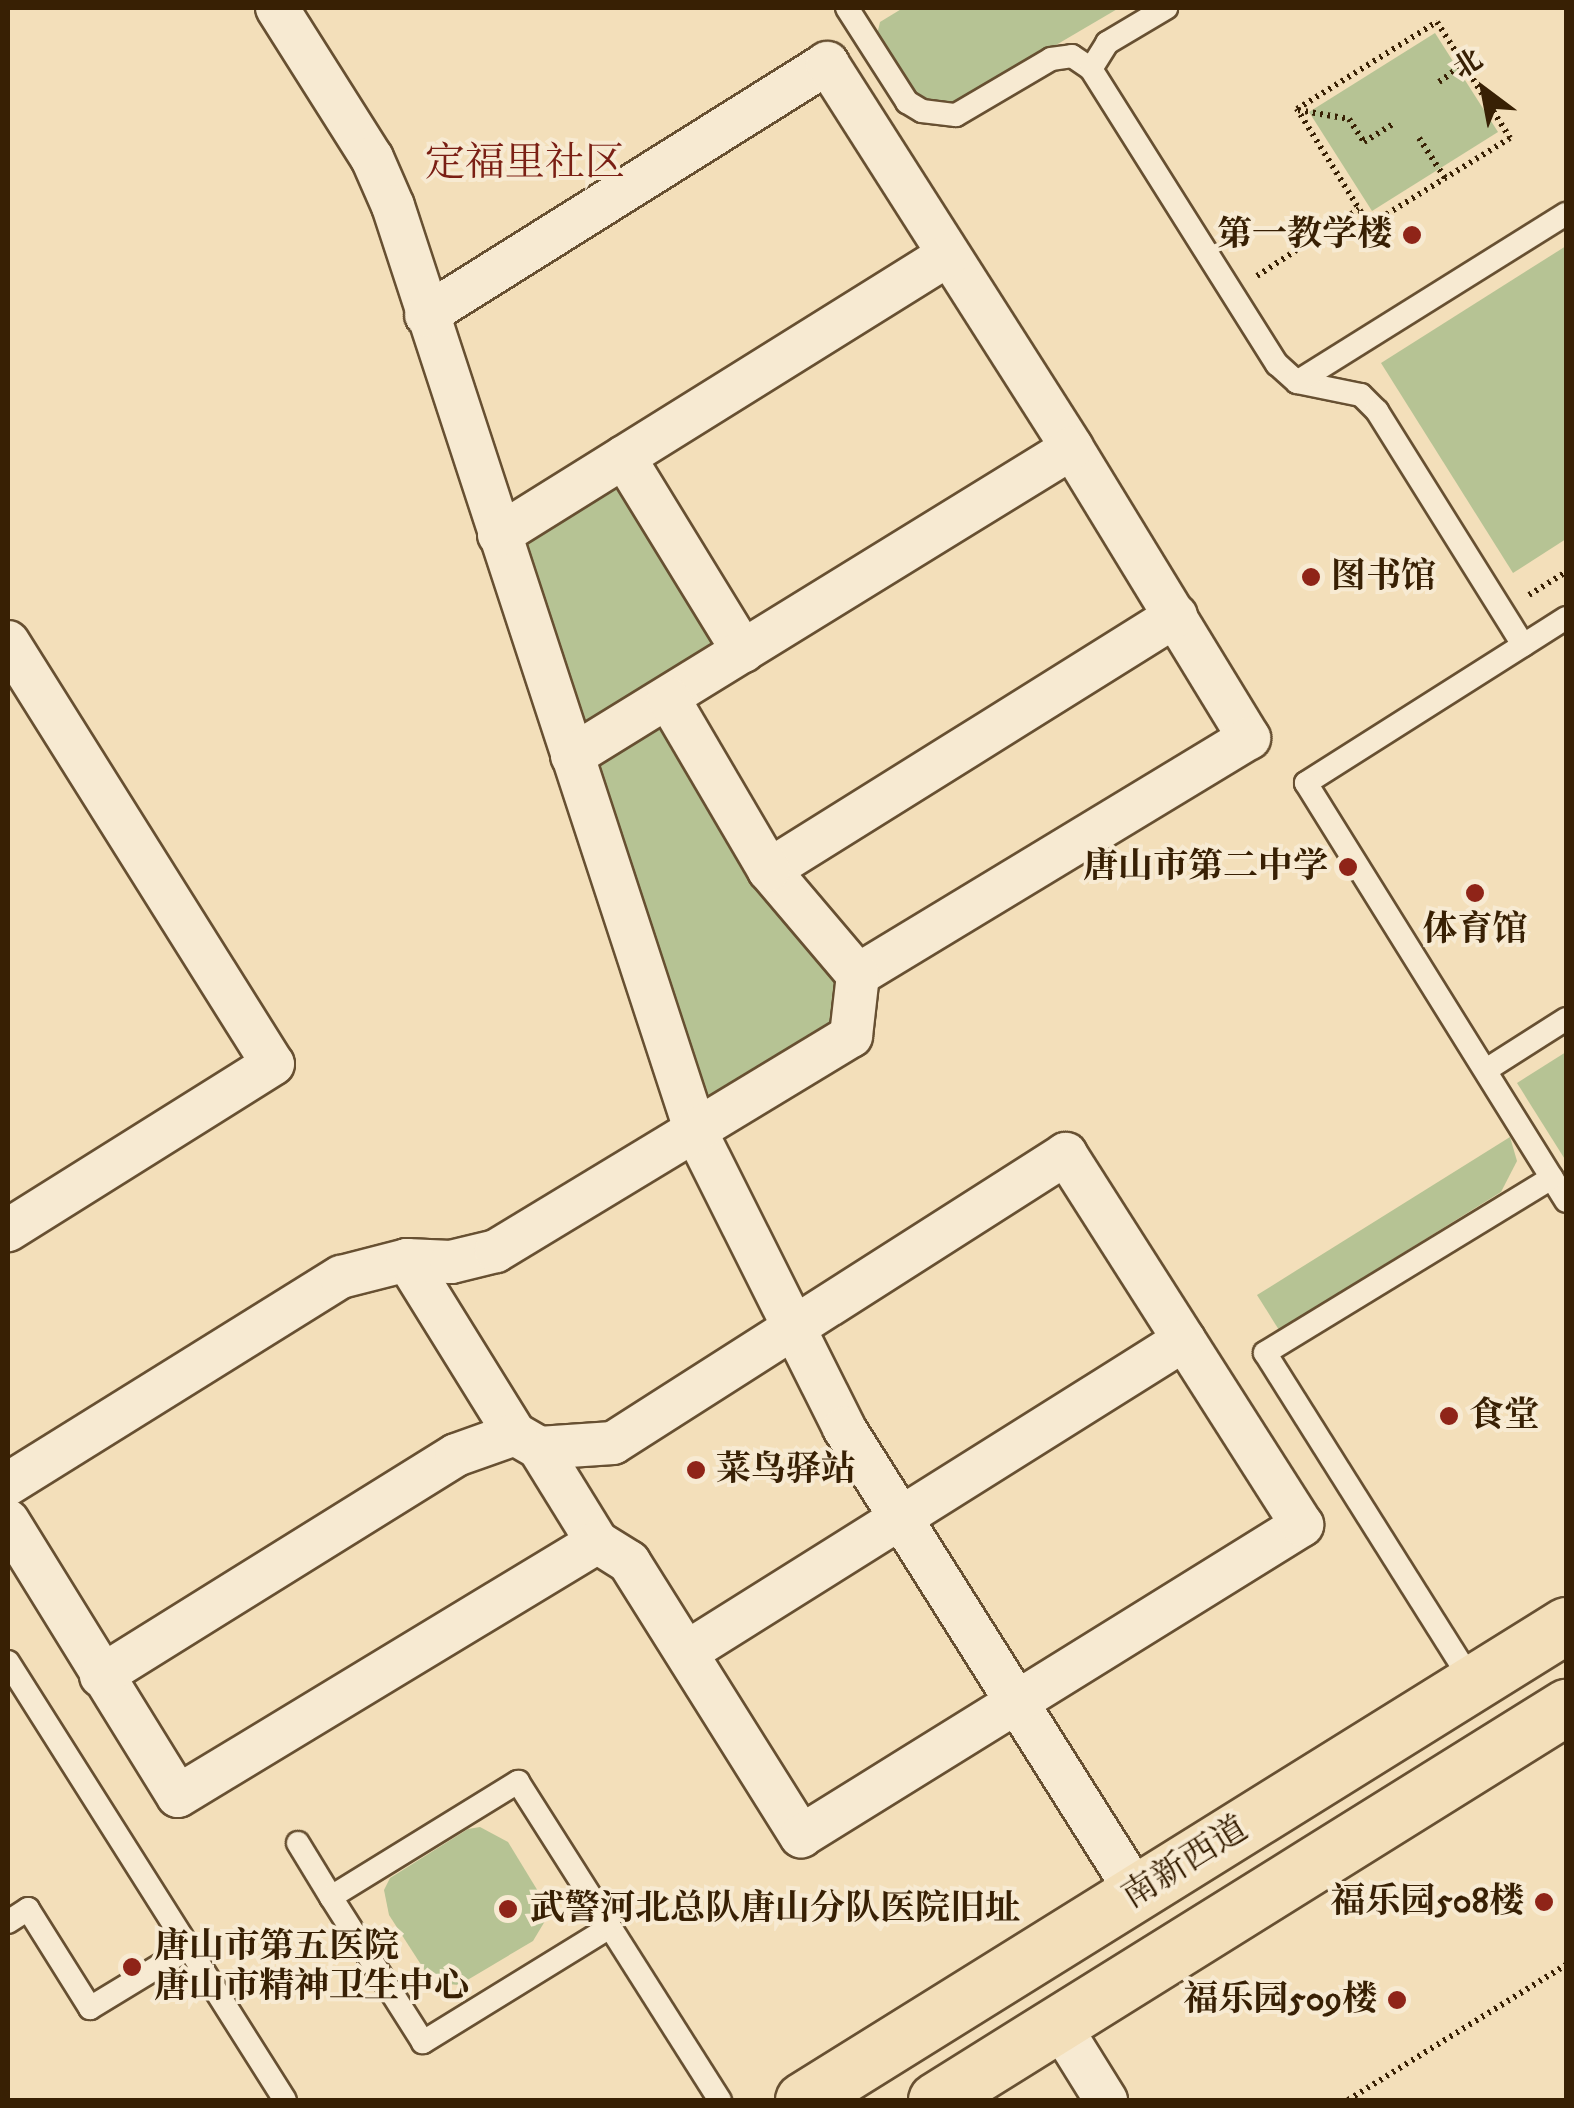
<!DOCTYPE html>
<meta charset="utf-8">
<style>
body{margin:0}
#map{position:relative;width:1574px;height:2108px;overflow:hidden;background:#f3dfba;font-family:"IM FELL DW Pica","Noto Serif SC",serif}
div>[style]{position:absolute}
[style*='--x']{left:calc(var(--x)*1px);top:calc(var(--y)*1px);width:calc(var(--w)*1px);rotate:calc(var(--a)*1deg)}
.green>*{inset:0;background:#b6c394}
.path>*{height:6px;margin-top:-3px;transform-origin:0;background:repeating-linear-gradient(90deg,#382004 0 2.5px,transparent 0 7.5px)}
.roads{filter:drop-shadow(2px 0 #675032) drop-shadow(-2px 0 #675032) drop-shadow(0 2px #675032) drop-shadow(0 -2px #675032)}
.service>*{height:22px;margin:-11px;padding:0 11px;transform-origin:11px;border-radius:11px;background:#f7ead2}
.minor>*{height:42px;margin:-21px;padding:0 21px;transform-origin:21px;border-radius:21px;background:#f7ead2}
.primary>*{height:55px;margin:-27.5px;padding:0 27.5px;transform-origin:27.5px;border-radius:27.5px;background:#f3dfba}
.dots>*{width:28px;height:28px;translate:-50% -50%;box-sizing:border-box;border:5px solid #f7ead2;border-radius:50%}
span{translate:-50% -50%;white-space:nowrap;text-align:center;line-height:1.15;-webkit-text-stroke:8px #f7ead2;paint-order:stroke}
.poi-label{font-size:35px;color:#382004;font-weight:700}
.right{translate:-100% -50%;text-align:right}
.left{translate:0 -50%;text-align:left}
.street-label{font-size:35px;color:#382004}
.quarter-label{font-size:40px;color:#7a1f14}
.frame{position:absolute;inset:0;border:10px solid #382004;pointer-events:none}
.north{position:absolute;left:1434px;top:40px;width:100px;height:100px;-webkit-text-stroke:8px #f7ead2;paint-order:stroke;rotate:328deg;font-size:28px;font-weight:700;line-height:40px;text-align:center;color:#382004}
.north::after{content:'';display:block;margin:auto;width:35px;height:45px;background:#382004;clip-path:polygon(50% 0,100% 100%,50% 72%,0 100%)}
</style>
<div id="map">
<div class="green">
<i style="clip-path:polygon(903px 8px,1119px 8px,957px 103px,922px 101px,913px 95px,877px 35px,880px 22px)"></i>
<i style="clip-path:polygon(1435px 33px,1498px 132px,1372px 211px,1309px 112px)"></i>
<i style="clip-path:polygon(1566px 246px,1566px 539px,1513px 573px,1381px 363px)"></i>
<i style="clip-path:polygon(623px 466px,733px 648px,583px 740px,513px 535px)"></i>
<i style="clip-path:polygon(663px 717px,840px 978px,835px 1029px,704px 1110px,588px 764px)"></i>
<i style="clip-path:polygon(1566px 1052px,1566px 1161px,1517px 1083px)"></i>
<i style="clip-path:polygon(1510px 1137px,1517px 1161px,1501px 1192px,1279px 1330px,1257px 1295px)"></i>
<i style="clip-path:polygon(480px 1827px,508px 1842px,547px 1906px,548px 1916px,533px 1941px,459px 1985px,448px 1984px,427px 1974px,389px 1915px,384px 1890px,390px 1878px,468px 1829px)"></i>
</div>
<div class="path">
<i style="--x:1437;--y:22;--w:137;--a:57.8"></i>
<i style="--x:1510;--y:138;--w:166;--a:148.3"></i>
<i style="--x:1369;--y:225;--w:137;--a:-121.8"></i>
<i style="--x:1297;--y:109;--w:165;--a:-31.9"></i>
<i style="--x:1439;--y:82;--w:31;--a:-36"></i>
<i style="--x:1298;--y:110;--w:52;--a:10"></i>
<i style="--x:1349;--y:119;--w:27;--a:57"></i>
<i style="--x:1364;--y:142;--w:36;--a:-32"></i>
<i style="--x:1419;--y:138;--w:48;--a:57"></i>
<i style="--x:1257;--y:276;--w:122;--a:-33.3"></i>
<i style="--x:1529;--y:595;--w:44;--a:-31.9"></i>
<i style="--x:1348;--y:2100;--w:256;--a:-31.8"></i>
</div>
<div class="roads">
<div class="service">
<i style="--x:847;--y:8;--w:112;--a:57.4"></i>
<i style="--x:907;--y:102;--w:17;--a:31"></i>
<i style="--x:922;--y:111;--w:34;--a:7"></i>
<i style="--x:956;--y:115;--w:110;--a:-30.5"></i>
<i style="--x:1051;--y:59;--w:21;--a:-8"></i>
<i style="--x:1072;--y:56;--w:23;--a:34"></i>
<i style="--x:1091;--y:69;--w:349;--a:57.8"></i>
<i style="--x:1277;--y:364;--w:27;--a:42"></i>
<i style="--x:1297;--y:382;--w:65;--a:11.5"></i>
<i style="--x:1361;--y:395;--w:23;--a:45"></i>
<i style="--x:1377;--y:411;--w:276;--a:58"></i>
<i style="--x:1091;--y:69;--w:31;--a:-58"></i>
<i style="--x:1107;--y:43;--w:69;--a:-30.7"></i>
<i style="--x:1297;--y:382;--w:317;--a:-32"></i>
<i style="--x:1566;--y:618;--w:308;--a:147.6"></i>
<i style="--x:1306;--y:783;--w:492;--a:58.1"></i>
<i style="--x:1486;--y:1070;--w:95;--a:-32.5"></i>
<i style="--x:8;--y:1662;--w:518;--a:57.69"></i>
<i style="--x:1473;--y:1683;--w:390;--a:-122.2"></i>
<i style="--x:1265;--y:1353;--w:336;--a:-31.4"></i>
<i style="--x:298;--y:1843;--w:63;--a:58.6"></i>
<i style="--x:8;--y:1922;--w:24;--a:-33"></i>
<i style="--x:28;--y:1909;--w:117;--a:57.9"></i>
<i style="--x:90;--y:2008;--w:114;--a:-31.3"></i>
<i style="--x:610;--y:1927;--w:220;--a:148.4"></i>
<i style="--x:423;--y:2042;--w:172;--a:-122.4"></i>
<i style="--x:331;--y:1897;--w:220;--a:-31.6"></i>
<i style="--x:518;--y:1782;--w:172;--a:57.6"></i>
<i style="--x:610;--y:1927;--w:205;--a:57.6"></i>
</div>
<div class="minor">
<i style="--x:277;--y:8;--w:178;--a:57.7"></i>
<i style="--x:372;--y:158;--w:52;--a:66.4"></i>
<i style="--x:393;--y:206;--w:974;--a:71.88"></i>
<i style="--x:696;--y:1132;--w:331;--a:63.4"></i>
<i style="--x:844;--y:1428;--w:550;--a:57.78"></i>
<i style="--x:426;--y:315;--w:474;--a:-32.1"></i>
<i style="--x:827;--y:63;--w:456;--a:57.5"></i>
<i style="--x:1072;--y:448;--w:340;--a:58.6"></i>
<i style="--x:1249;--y:738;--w:457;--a:148.8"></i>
<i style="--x:624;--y:457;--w:228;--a:58.5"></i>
<i style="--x:499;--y:535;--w:529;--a:-31.95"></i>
<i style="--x:8;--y:642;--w:498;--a:57.9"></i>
<i style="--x:273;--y:1064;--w:313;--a:147.9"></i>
<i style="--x:572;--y:756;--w:587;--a:-31.63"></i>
<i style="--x:769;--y:870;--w:480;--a:-32"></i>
<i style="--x:407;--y:1260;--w:205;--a:58.2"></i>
<i style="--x:515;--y:1434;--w:28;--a:30"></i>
<i style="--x:539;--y:1448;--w:110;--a:58.3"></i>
<i style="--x:8;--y:1484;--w:392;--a:-31.9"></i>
<i style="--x:341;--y:1277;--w:68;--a:-14.4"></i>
<i style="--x:407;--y:1260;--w:44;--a:2.6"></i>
<i style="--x:451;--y:1262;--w:46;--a:-13.7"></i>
<i style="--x:496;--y:1251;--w:415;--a:-31.2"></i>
<i style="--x:851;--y:1036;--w:61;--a:-83.5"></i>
<i style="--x:858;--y:975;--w:138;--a:-130.3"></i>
<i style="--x:769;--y:870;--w:199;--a:-120.4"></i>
<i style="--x:8;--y:1521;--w:323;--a:58.3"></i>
<i style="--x:178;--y:1796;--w:490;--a:-31.2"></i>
<i style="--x:597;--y:1542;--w:38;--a:32"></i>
<i style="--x:629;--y:1562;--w:324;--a:57.9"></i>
<i style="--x:801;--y:1836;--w:590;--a:-31.83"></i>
<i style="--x:1302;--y:1525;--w:440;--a:-122.5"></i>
<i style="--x:1066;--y:1154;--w:537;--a:147.46"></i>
<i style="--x:613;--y:1443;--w:74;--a:176.1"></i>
<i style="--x:687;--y:1652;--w:587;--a:-32.12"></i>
<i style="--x:101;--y:1676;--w:418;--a:-31.9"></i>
<i style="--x:456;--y:1455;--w:63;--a:-19.6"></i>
<i style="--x:1058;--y:2023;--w:91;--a:58.1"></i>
</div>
<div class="primary">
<i style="--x:803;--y:2100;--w:899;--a:-31.9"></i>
<i style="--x:936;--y:2100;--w:743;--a:-31.96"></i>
</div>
</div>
<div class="dots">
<i style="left:1412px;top:235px;background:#8f2418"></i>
<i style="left:1311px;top:577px;background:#8f2418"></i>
<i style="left:1348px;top:867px;background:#8f2418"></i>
<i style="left:1475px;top:893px;background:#8f2418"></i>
<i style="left:1449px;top:1416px;background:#8f2418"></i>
<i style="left:696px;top:1470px;background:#8f2418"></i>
<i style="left:1544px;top:1902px;background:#8f2418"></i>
<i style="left:508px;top:1909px;background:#8f2418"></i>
<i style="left:132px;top:1967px;background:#8f2418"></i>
<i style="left:1397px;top:2000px;background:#8f2418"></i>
</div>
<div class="poi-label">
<span class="right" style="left:1392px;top:235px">第一教学楼</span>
<span class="left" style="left:1331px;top:577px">图书馆</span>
<span class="right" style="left:1328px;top:867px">唐山市第二中学</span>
<span style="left:1475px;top:930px">体育馆</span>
<span class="left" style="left:1469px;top:1416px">食堂</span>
<span class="left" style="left:716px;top:1470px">菜鸟驿站</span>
<span class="right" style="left:1524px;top:1902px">福乐园508楼</span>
<span class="left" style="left:530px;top:1909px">武警河北总队唐山分队医院旧址</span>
<span class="left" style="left:154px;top:1967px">唐山市第五医院<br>唐山市精神卫生中心</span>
<span class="right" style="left:1377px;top:2000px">福乐园509楼</span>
</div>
<div class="street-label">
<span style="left:1185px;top:1863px;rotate:-32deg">南新西道</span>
</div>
<div class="quarter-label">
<span style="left:525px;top:164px">定福里社区</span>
</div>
<div class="frame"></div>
<div class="north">北</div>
</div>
